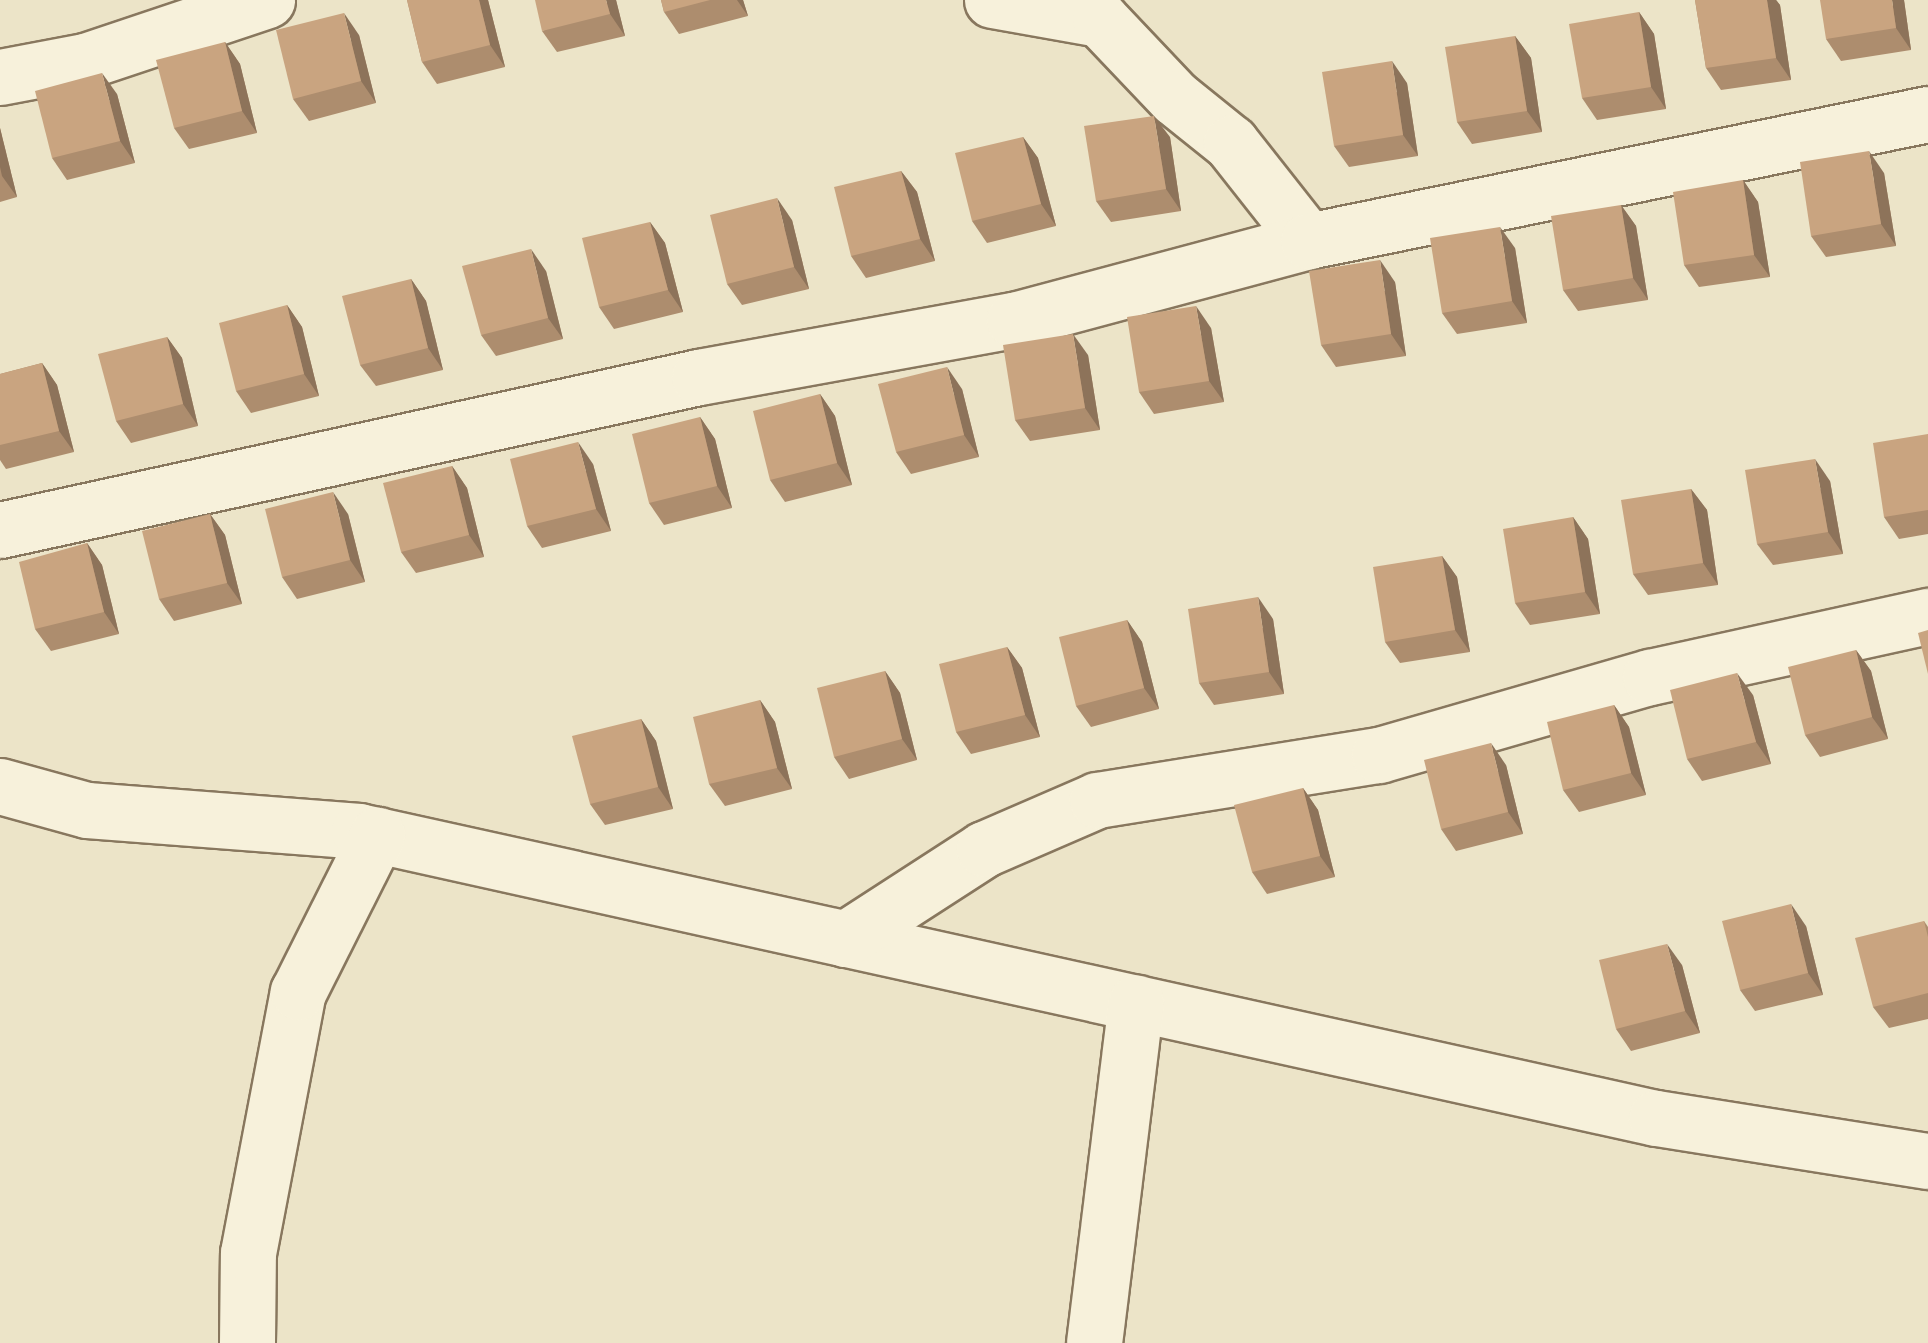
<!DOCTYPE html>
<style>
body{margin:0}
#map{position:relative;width:1928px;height:1343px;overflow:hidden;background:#ece4c8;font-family:"PT Serif",serif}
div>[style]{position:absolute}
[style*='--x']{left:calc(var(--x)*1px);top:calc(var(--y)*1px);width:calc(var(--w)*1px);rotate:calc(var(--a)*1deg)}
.roads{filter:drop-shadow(2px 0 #88775e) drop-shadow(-2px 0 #88775e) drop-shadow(0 2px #88775e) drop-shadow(0 -2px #88775e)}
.minor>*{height:55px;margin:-27.5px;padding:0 27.5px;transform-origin:27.5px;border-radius:27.5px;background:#f7f1db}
.wall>*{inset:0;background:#ad8d6e}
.shaded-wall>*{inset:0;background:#8d735a}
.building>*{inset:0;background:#c9a480}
span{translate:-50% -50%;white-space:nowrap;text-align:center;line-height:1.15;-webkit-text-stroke:8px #f4eed7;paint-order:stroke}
</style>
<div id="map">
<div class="roads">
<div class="minor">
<i style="--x:992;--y:0;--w:110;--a:10"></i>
<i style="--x:1100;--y:19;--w:109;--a:46.5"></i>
<i style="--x:1175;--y:98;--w:72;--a:38.8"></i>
<i style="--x:1231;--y:143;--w:125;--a:51.8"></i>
<i style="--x:0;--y:77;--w:86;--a:-10.7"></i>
<i style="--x:85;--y:61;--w:192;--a:-18.5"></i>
<i style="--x:0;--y:530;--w:716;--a:-12.35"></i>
<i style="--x:699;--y:377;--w:320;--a:-10.3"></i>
<i style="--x:1014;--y:320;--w:304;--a:-15"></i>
<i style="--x:1308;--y:241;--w:633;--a:-11.58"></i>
<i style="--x:0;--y:786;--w:90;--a:15.4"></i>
<i style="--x:87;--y:810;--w:273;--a:4.4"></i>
<i style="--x:359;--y:831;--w:1328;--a:12.48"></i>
<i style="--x:1656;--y:1118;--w:275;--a:9"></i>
<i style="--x:845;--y:939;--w:166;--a:-32.9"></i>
<i style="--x:984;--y:849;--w:123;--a:-23.4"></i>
<i style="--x:1097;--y:800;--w:286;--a:-9.1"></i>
<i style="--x:1379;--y:755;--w:282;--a:-16.1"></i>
<i style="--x:1650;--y:677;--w:285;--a:-12.4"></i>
<i style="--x:247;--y:1343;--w:90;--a:-89.4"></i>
<i style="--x:248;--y:1253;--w:266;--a:-79.2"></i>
<i style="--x:298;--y:992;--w:176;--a:-63.3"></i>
<i style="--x:1094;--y:1343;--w:343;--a:-83"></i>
</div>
</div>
<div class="wall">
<i style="clip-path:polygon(407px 0,488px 0,505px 67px,437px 84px,422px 62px)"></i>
<i style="clip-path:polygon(616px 0,625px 36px,557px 52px,542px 31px)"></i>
<i style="clip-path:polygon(661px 0,743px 0,748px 16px,679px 34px,664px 12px)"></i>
<i style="clip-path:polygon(1695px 0,1776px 0,1780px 5px,1791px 80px,1721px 90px,1706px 68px)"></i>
<i style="clip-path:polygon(1904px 0,1911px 50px,1841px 61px,1826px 39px)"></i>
<i style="clip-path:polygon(1639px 12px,1654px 34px,1666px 109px,1597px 120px,1582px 98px)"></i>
<i style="clip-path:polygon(359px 35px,376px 103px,309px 121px,293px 99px)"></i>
<i style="clip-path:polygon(1515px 36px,1531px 58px,1542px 132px,1472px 144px,1457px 122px)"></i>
<i style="clip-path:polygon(225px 42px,240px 64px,257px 133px,189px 149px,174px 128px)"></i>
<i style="clip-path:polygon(1407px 83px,1418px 156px,1349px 167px,1334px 146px)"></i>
<i style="clip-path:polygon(117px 94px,135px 163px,67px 180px,52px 158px)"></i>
<i style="clip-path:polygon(0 128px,17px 197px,0 202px)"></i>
<i style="clip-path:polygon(1023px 137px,1038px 158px,1056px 226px,987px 243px,972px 221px)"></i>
<i style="clip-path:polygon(1170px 137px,1181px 211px,1111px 222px,1096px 201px)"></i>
<i style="clip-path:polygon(901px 171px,917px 192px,935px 261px,866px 278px,851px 256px)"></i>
<i style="clip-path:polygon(1884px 173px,1896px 246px,1826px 257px,1811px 236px)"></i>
<i style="clip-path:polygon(1743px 180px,1758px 202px,1770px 277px,1699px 287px,1684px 265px)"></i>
<i style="clip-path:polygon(1621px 205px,1636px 226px,1648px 300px,1578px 311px,1563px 290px)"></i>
<i style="clip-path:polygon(792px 220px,809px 289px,742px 305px,727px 284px)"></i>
<i style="clip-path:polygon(650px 222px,665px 243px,683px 312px,614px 329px,599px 307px)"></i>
<i style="clip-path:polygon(1515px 248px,1527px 323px,1457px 334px,1442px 313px)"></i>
<i style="clip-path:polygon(546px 271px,563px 339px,496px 356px,481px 335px)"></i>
<i style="clip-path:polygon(411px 279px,426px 301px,443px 370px,376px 386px,360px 365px)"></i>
<i style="clip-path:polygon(1395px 282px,1406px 356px,1336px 367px,1321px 345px)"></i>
<i style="clip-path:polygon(287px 305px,302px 327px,319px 396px,251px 413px,236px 391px)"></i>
<i style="clip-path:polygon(1211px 328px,1224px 402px,1154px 414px,1139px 392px)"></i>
<i style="clip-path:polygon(167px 337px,182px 358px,198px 426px,131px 443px,116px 421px)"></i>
<i style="clip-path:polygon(1088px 355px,1100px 430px,1030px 441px,1015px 420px)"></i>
<i style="clip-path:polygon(42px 363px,57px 385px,74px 452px,6px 469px,0 460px,0 374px)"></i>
<i style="clip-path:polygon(962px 389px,979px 457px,911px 474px,896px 452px)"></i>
<i style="clip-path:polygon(820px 394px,835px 416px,852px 485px,785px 502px,770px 480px)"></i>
<i style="clip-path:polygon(700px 417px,715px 439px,732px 508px,664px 525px,649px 503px)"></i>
<i style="clip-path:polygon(1928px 434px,1928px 534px,1899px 539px,1884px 517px)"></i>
<i style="clip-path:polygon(593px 464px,611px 531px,542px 548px,527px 526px)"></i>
<i style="clip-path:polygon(452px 466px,467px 488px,484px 557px,416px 573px,401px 552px)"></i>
<i style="clip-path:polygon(1830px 481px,1843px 554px,1773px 565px,1757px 544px)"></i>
<i style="clip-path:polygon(1691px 489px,1707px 510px,1718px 585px,1648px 595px,1633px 574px)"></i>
<i style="clip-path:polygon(210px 514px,225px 535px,242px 604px,174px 621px,159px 599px)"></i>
<i style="clip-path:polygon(348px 514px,365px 582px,297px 599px,282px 577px)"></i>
<i style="clip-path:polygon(1573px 517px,1588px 539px,1600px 614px,1530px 625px,1515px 603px)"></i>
<i style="clip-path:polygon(87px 543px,102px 565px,119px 634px,51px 651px,35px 629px)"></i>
<i style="clip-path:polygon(1442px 556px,1457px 577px,1470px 652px,1400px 663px,1385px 642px)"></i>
<i style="clip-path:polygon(1273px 619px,1284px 694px,1214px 705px,1199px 683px)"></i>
<i style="clip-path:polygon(1127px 620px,1142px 642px,1159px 709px,1091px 727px,1076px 706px)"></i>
<i style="clip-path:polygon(1007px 647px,1022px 668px,1040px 737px,971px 754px,956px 732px)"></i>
<i style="clip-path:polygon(1856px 650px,1871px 671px,1888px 739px,1820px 757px,1805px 735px)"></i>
<i style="clip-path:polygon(885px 671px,900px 693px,917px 760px,849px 779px,834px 757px)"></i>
<i style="clip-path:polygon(1753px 695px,1771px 764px,1702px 781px,1687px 759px)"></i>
<i style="clip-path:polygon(760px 700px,775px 722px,792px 789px,725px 806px,709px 784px)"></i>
<i style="clip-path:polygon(1614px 705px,1629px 727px,1646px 795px,1579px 812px,1563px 790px)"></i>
<i style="clip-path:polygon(641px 719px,656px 741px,673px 809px,605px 825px,590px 804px)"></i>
<i style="clip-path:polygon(1506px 765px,1523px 834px,1456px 851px,1441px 829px)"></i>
<i style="clip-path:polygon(1303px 788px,1318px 810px,1335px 877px,1267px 894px,1252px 872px)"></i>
<i style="clip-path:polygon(1924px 921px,1928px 927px,1928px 1019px,1889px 1028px,1873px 1007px)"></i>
<i style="clip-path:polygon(1806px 926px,1823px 995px,1755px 1011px,1740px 990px)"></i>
<i style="clip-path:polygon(1682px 965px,1700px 1033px,1631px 1051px,1616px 1029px)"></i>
</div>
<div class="shaded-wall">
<i style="clip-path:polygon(479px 0,488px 0,505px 67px,490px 45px)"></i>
<i style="clip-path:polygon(606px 0,616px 0,625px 36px,610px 14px)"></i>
<i style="clip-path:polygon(737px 0,743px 0,748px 16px)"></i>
<i style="clip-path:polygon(1767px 0,1776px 0,1780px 5px,1791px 80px,1776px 58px)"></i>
<i style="clip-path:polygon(1892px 0,1904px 0,1911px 50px,1896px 28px)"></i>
<i style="clip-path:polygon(1639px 12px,1654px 34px,1666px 109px,1651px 87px)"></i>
<i style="clip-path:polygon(344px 13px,359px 35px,376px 103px,361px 81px)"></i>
<i style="clip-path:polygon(1515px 36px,1531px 58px,1542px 132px,1527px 111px)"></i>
<i style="clip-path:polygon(225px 42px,240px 64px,257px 133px,242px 111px)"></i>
<i style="clip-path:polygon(1392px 61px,1407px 83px,1418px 156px,1403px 135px)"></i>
<i style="clip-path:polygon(102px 73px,117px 94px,135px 163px,120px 141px)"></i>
<i style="clip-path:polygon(1154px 116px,1170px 137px,1181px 211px,1166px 189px)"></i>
<i style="clip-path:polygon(0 128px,17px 197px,2px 176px,0 167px)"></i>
<i style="clip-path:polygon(1023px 137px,1038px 158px,1056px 226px,1041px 204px)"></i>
<i style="clip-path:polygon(1869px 151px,1884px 173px,1896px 246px,1881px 224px)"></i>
<i style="clip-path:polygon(901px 171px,917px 192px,935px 261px,920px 239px)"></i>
<i style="clip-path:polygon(1743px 180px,1758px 202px,1770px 277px,1754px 255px)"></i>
<i style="clip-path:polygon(777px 198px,792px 220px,809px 289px,794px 267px)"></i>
<i style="clip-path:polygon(1621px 205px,1636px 226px,1648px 300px,1633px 278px)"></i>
<i style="clip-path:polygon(650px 222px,665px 243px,683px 312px,668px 290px)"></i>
<i style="clip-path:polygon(1500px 227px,1515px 248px,1527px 323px,1512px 301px)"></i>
<i style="clip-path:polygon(531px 249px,546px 271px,563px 339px,548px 318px)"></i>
<i style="clip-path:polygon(1380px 260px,1395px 282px,1406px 356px,1391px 334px)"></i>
<i style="clip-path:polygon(411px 279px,426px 301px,443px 370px,428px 348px)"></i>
<i style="clip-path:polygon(287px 305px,302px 327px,319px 396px,304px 374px)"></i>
<i style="clip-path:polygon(1196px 306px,1211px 328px,1224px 402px,1209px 381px)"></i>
<i style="clip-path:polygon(1073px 334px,1088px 355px,1100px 430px,1085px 408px)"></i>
<i style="clip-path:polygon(167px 337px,182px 358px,198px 426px,183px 404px)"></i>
<i style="clip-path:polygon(42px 363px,57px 385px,74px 452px,59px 431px)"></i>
<i style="clip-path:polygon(947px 367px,962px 389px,979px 457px,964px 435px)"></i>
<i style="clip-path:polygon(820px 394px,835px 416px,852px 485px,837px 463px)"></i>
<i style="clip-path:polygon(700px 417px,715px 439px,732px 508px,717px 486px)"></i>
<i style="clip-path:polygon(578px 442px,593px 464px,611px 531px,596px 509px)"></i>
<i style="clip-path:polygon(1815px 459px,1830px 481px,1843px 554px,1828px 532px)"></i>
<i style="clip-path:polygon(452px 466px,467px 488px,484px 557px,469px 535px)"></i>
<i style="clip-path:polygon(1691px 489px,1707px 510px,1718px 585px,1703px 563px)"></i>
<i style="clip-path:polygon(333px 492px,348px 514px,365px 582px,350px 560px)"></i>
<i style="clip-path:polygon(210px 514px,225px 535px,242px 604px,227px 583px)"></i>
<i style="clip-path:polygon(1573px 517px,1588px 539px,1600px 614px,1585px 592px)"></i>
<i style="clip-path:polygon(87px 543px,102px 565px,119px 634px,104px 612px)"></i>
<i style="clip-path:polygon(1442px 556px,1457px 577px,1470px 652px,1455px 630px)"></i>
<i style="clip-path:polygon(1258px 597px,1273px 619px,1284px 694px,1269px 672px)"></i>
<i style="clip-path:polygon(1127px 620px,1142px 642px,1159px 709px,1144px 688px)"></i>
<i style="clip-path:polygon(1007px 647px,1022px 668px,1040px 737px,1025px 715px)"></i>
<i style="clip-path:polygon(1856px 650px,1871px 671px,1888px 739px,1872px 717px)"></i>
<i style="clip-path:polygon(885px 671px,900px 693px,917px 760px,902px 739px)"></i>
<i style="clip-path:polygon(1737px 673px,1753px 695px,1771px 764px,1756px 742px)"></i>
<i style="clip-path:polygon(760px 700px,775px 722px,792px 789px,777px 768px)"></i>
<i style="clip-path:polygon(1614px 705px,1629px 727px,1646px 795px,1631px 773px)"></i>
<i style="clip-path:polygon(641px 719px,656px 741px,673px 809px,658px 787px)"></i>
<i style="clip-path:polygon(1491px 743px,1506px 765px,1523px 834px,1508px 812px)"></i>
<i style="clip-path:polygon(1303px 788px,1318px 810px,1335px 877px,1320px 856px)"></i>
<i style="clip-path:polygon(1791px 904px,1806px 926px,1823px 995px,1808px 973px)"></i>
<i style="clip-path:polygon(1667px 944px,1682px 965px,1700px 1033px,1685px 1011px)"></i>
</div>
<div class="building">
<i style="clip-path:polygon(407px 0,479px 0,490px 45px,422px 62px)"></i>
<i style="clip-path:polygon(535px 0,606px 0,610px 14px,542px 31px)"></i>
<i style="clip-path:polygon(661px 0,710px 0,664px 12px)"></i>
<i style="clip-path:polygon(1695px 0,1767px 0,1776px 58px,1706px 68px)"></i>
<i style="clip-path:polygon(1820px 0,1892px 0,1896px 28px,1826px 39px)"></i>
<i style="clip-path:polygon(1639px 12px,1651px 87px,1582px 98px,1569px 24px)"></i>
<i style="clip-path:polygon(344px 13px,361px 81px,293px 99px,276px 30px)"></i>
<i style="clip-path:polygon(1515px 36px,1527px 111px,1457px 122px,1445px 47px)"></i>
<i style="clip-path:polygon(225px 42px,242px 111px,174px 128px,156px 60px)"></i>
<i style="clip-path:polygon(1392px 61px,1403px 135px,1334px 146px,1322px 72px)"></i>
<i style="clip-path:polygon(102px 73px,120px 141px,52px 158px,35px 91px)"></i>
<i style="clip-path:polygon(1154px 116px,1166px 189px,1096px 201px,1084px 126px)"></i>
<i style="clip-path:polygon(1023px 137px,1041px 204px,972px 221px,955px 153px)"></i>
<i style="clip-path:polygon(1869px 151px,1881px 224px,1811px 236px,1800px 162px)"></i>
<i style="clip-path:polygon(901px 171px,920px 239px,851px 256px,834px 187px)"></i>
<i style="clip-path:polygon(1743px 180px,1754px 255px,1684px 265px,1673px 192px)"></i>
<i style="clip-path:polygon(777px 198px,794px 267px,727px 284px,710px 215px)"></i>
<i style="clip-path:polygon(1621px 205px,1633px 278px,1563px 290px,1551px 216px)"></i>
<i style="clip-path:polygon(650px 222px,668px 290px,599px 307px,582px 238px)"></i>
<i style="clip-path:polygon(1500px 227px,1512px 301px,1442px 313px,1430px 238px)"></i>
<i style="clip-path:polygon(531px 249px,548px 318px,481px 335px,462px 266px)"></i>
<i style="clip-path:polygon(1380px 260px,1391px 334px,1321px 345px,1309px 271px)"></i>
<i style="clip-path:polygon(411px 279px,428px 348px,360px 365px,342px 296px)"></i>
<i style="clip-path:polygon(287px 305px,304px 374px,236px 391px,219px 323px)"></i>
<i style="clip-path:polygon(1196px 306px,1209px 381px,1139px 392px,1127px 317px)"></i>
<i style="clip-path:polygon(1073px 334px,1085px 408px,1015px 420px,1003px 345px)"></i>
<i style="clip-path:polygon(167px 337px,183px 404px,116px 421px,98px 354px)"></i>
<i style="clip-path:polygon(42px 363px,59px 431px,0 445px,0 374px)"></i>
<i style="clip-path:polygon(947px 367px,964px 435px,896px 452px,878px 384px)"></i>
<i style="clip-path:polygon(820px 394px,837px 463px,770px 480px,753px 411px)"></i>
<i style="clip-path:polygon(700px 417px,717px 486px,649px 503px,632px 434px)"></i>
<i style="clip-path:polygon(1928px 434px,1928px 510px,1884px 517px,1873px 443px)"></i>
<i style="clip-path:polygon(578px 442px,596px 509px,527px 526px,510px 459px)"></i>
<i style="clip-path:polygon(1815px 459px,1828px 532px,1757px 544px,1745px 470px)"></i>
<i style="clip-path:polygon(452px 466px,469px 535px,401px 552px,383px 483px)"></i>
<i style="clip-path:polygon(1691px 489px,1703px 563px,1633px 574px,1621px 500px)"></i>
<i style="clip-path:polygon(333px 492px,350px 560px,282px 577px,265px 509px)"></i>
<i style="clip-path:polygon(210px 514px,227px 583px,159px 599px,142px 531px)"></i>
<i style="clip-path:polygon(1573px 517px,1585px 592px,1515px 603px,1503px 529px)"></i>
<i style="clip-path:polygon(87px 543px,104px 612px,35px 629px,19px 562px)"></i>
<i style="clip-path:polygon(1442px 556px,1455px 630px,1385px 642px,1373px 567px)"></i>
<i style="clip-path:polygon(1258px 597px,1269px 672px,1199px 683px,1188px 609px)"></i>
<i style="clip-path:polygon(1127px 620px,1144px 688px,1076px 706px,1059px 637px)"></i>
<i style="clip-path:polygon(1928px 630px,1928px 674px,1918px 633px)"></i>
<i style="clip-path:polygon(1007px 647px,1025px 715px,956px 732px,939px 664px)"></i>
<i style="clip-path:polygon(1856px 650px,1872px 717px,1805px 735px,1788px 667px)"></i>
<i style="clip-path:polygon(885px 671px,902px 739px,834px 757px,817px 688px)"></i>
<i style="clip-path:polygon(1737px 673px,1756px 742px,1687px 759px,1670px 690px)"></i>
<i style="clip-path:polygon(760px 700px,777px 768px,709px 784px,693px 717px)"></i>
<i style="clip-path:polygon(1614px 705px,1631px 773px,1563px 790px,1547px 722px)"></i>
<i style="clip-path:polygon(641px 719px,658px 787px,590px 804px,572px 736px)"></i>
<i style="clip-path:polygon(1491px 743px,1508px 812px,1441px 829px,1424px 760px)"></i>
<i style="clip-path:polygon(1303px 788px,1320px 856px,1252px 872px,1234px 805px)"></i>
<i style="clip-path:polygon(1791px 904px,1808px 973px,1740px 990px,1722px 921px)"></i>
<i style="clip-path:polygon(1924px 921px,1928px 937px,1928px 993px,1873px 1007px,1855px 938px)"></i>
<i style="clip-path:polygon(1667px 944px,1685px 1011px,1616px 1029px,1599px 960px)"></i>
</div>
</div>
